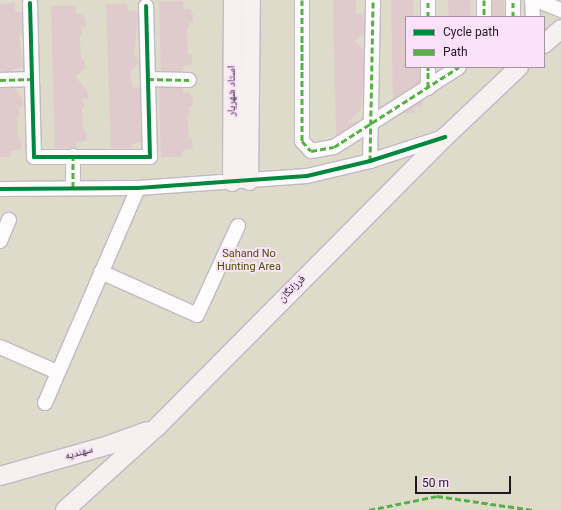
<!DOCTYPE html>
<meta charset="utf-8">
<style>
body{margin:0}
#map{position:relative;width:561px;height:510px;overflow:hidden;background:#f5e7f4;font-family:Roboto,"Noto Naskh Arabic",sans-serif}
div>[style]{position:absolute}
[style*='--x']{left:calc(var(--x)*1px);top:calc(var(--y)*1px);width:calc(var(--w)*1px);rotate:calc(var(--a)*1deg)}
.green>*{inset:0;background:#dedbcb}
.building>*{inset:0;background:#dfcbcc}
.roads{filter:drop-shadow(1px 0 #c2b8c1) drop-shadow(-1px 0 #c2b8c1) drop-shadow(0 1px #c2b8c1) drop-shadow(0 -1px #c2b8c1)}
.minor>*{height:14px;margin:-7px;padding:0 7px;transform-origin:7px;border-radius:7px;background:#fefbfd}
.major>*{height:18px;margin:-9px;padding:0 9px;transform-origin:9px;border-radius:9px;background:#f7f0f1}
.quiet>*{height:3px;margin-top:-1.5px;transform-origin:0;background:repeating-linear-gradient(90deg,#55b145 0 6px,transparent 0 9px)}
.cycleway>*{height:4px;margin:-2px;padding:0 2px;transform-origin:2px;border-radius:2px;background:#00873e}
span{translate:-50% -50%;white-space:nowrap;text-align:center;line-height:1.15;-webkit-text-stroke:4px #fbe1f9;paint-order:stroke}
.street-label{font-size:11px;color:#211820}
.park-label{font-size:11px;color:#4c5200}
.legend{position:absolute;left:405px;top:16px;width:140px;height:52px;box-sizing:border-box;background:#fbe1f9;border:1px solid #a491a2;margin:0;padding:5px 7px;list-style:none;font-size:12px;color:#211820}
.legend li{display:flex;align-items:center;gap:8px;height:20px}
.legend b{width:20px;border:1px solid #a491a2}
.scale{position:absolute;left:415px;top:476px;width:96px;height:18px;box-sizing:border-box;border:2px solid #211820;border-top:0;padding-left:5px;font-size:12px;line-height:14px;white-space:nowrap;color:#211820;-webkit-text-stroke:3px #fbe1f9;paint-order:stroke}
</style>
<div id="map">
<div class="green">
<i style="clip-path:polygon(evenodd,0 0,561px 0,561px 510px,0 510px,0 0,406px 17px,544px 17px,544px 67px,406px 67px,406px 17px)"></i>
</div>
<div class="building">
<i style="clip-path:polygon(333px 0,356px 0,356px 14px,362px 14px,364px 22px,364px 33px,355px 41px,364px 50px,362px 108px,348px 122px,358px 122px,336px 136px)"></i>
<i style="clip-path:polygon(391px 0,413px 0,414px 17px,406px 17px,406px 67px,419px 67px,420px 72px,420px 82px,393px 99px)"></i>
<i style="clip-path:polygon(448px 0,470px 0,471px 17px,449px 17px)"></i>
<i style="clip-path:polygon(492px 0,504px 0,504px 17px,492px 17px)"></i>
<i style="clip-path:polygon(183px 1px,183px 10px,189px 9px,193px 14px,193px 23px,189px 23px,187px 32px,188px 55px,192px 55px,192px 64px,183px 67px,183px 71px,161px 71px,159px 2px)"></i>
<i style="clip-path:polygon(15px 3px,15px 11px,22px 12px,21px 34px,19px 34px,23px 67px,13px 69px,13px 71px,0 72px,0 4px)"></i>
<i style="clip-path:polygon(106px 4px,127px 4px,128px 11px,135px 10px,138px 14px,134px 56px,137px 56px,138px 64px,130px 72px,133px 88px,140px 87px,141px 142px,132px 144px,132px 148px,111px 148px)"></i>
<i style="clip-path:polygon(51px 6px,75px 6px,76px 14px,81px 14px,85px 18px,86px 27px,81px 27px,82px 36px,80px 36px,81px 59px,84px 59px,85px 68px,75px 77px,87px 90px,88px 99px,83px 99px,84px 108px,82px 108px,83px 131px,86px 131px,87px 140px,76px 143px,76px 148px,55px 148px)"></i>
<i style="clip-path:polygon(0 88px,14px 88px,22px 98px,23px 106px,19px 107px,19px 116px,17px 116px,18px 139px,21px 139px,22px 147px,19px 150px,11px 151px,11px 157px,0 157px)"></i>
<i style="clip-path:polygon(159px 88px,183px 88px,183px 93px,189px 93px,193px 98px,193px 106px,189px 107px,190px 116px,187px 116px,189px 139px,192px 139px,193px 148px,182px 151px,182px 157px,161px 157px)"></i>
<i style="clip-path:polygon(424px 99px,421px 107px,414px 107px,414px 113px,402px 113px)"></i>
</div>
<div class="roads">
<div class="minor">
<i style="--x:302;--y:0;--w:141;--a:90"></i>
<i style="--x:302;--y:141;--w:13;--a:48"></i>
<i style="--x:311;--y:151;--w:23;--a:-10"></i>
<i style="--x:334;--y:147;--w:148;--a:-32.6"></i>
<i style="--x:484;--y:0;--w:17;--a:90"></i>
<i style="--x:532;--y:0;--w:17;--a:87"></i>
<i style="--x:536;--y:0;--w:27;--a:22"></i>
<i style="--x:30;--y:3;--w:154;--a:88.5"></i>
<i style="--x:34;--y:157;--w:116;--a:0"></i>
<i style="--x:150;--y:157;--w:151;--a:-91.5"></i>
<i style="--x:428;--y:17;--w:17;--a:-90"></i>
<i style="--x:513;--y:17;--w:17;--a:-90"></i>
<i style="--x:148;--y:79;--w:41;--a:1.4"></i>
<i style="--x:0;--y:80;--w:32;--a:-2"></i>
<i style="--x:428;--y:88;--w:21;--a:-90"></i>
<i style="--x:370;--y:161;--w:161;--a:-88.9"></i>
<i style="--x:73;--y:187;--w:31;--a:-90"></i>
<i style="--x:0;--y:189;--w:138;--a:-0.4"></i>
<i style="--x:138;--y:188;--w:169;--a:-4.1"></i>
<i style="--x:307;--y:176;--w:65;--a:-13.4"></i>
<i style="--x:370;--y:161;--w:78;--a:-18"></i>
<i style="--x:0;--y:241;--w:23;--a:-67"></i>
<i style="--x:101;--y:272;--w:105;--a:24.1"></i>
<i style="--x:197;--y:315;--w:98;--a:-65.3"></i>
<i style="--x:0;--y:347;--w:62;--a:23.7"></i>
<i style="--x:45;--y:403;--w:234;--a:-66.6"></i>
</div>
<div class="major">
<i style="--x:544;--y:44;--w:23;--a:-41"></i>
<i style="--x:249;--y:181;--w:181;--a:-89.4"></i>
<i style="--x:232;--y:182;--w:182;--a:-89.7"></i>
<i style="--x:0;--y:476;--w:113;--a:-15.9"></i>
<i style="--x:109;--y:445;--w:40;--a:-20.2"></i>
<i style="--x:65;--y:510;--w:124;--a:-42.1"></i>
<i style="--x:157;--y:427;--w:409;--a:-45.2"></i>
<i style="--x:445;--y:137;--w:102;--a:-43.4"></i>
</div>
</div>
<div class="quiet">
<i style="--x:302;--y:0;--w:141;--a:90"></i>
<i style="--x:302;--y:141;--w:13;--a:48"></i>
<i style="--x:311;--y:151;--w:23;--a:-10"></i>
<i style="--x:334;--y:147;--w:148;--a:-32.6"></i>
<i style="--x:484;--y:0;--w:17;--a:90"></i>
<i style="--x:428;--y:17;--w:17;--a:-90"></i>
<i style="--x:513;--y:17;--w:17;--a:-90"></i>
<i style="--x:148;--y:79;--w:41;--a:1.4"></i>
<i style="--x:0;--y:80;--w:32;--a:-2"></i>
<i style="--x:428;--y:88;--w:21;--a:-90"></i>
<i style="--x:370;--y:161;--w:161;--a:-88.9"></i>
<i style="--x:73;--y:187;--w:31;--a:-90"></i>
<i style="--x:369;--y:510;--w:69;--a:-11.6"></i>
<i style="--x:437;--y:496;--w:97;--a:8.3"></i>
</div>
<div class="cycleway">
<i style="--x:30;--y:3;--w:154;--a:88.5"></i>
<i style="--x:34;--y:157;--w:116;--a:0"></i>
<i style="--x:150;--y:157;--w:151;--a:-91.5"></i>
<i style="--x:0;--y:189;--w:138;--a:-0.4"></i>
<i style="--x:138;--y:188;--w:169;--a:-4.1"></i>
<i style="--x:307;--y:176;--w:65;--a:-13.4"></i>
<i style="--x:370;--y:161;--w:79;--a:-17.7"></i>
</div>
<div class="street-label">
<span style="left:232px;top:91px;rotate:-90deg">استاد شهریار</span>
<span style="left:292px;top:289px;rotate:-45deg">فرزانگان</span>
<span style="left:79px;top:453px;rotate:-15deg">سهندیه</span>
</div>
<div class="park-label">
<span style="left:249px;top:261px">Sahand No<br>Hunting Area</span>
</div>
<ul class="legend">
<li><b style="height:5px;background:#00873e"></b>Cycle path</li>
<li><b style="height:5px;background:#55b145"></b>Path</li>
</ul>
<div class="scale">50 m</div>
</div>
